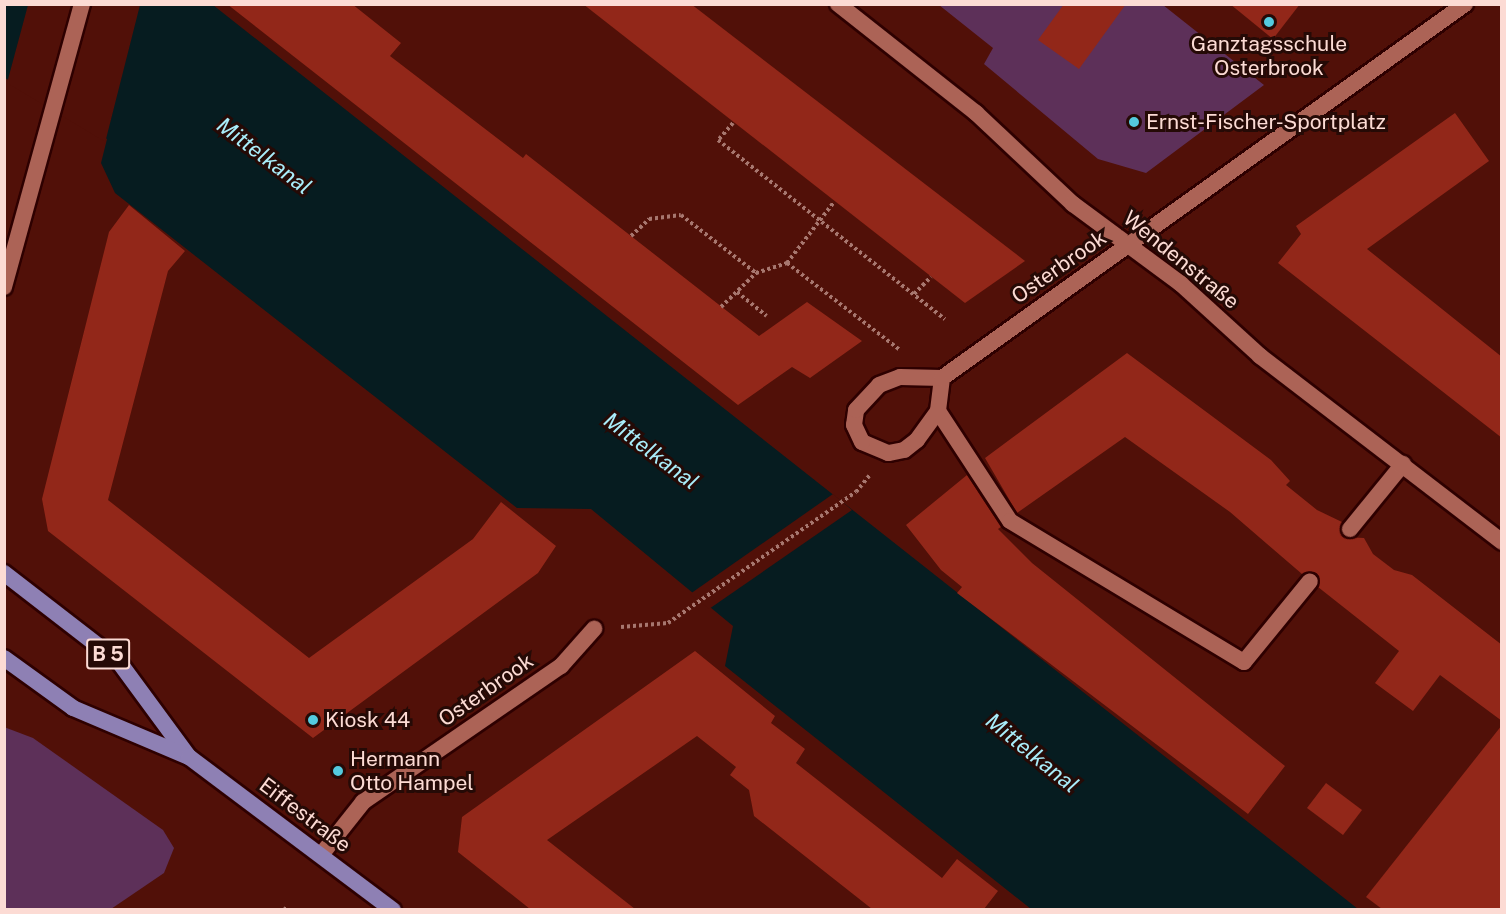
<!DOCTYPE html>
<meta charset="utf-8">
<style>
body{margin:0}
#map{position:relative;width:1506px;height:914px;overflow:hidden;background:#511008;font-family:"Public Sans",sans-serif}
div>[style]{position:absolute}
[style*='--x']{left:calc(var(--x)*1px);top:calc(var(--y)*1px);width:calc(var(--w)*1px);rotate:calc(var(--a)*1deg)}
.green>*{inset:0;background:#5d3059}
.water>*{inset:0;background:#061c20}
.pier>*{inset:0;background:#511008}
.building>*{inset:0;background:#922719}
.path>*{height:4px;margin-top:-2px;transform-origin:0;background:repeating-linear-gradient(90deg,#a7776f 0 3px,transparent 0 6px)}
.roads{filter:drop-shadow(2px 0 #2e0000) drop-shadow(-2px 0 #2e0000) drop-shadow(0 2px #2e0000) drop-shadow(0 -2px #2e0000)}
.service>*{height:16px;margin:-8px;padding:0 8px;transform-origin:8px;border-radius:8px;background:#ac6356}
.minor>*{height:16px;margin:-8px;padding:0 8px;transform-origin:8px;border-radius:8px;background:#ac6356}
.tertiary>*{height:16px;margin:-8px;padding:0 8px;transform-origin:8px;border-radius:8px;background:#ac6356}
.primary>*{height:16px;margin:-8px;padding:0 8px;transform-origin:8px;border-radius:8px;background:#8e80b4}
.dots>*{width:16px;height:16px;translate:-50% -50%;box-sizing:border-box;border:3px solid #250a06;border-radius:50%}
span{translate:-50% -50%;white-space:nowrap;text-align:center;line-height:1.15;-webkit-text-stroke:6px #250a06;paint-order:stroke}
.shield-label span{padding:2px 4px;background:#250a06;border:2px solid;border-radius:4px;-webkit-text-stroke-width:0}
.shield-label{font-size:20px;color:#fcdbd4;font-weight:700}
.poi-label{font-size:21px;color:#fcdbd4}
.left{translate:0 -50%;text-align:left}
.street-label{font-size:21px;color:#fcdbd4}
.water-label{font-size:22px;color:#a9edfa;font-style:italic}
.frame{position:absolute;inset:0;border:6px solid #fcdbd4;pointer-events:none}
</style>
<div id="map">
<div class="green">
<i style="clip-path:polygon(939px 5px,1163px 5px,1264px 85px,1146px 173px,1098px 159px,984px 64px,993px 48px)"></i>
<i style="clip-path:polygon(4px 727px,33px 738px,163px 830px,174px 848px,164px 873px,111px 909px,5px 909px)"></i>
</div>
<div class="water">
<i style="clip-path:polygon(5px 5px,213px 5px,1358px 909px,1031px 909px,725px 666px,733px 626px,591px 509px,517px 508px,115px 193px,101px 163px,107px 139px,5px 78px)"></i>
</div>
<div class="pier">
<i style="clip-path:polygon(28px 5px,140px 5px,104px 147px,104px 141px,7px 83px)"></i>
<i style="clip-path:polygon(833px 494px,852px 510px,709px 609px,690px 594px)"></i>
</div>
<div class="building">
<i style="clip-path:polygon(227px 4px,352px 4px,401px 43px,390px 56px,523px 158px,526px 154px,759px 336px,807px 302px,862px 341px,810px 378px,792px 367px,738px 405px)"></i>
<i style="clip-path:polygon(583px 4px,691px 4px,1025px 261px,965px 303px)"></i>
<i style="clip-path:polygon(1064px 4px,1126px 4px,1079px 69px,1038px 40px)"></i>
<i style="clip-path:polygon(1230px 4px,1300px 4px,1273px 39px)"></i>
<i style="clip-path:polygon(1455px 113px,1489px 161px,1367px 249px,1502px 357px,1502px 438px,1278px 263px,1301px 234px,1296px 226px)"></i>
<i style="clip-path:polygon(129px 205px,185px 251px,168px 271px,108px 500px,309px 658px,473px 539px,501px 502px,556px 546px,538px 573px,313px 738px,48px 531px,42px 499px,109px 232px)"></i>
<i style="clip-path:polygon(1127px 353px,1271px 460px,1290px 481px,1286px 485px,1317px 510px,1342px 522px,1344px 537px,1364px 538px,1373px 554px,1394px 570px,1412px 575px,1502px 645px,1502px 721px,1440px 675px,1413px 711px,1375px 683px,1399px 651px,1318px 587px,1316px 573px,1302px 574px,1230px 512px,1125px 437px,1017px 513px,985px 458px)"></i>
<i style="clip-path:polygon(967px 475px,1001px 527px,998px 529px,1032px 563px,1285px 766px,1248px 814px,957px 593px,962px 587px,941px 570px,906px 525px)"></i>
<i style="clip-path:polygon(695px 651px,775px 716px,771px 723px,805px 749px,796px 763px,942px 878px,957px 859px,998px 891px,984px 909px,872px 909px,754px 816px,749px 790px,730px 775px,736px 767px,697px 736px,547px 840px,635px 909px,530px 909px,458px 852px,462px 817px)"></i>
<i style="clip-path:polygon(1502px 725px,1502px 909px,1382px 909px,1366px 897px)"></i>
<i style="clip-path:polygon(1326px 783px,1362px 810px,1343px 835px,1307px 808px)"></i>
</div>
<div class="path">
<i style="--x:733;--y:123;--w:23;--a:131"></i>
<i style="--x:718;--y:140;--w:289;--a:38.3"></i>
<i style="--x:631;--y:236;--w:25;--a:-43"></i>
<i style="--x:649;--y:219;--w:32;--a:-7"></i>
<i style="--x:681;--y:215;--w:95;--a:37.7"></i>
<i style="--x:756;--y:273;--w:33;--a:-18"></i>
<i style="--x:787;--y:263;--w:143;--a:37.6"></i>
<i style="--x:787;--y:263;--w:77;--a:-52.4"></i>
<i style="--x:737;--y:292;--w:38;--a:39"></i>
<i style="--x:914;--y:294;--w:24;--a:-45"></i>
<i style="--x:721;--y:307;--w:49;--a:-44.2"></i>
<i style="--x:621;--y:627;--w:47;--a:-4.9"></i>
<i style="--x:668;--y:623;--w:229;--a:-34.9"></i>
<i style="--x:856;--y:492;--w:22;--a:-51"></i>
<i style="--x:284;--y:910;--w:4;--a:-45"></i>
</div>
<div class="roads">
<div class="service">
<i style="--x:938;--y:411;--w:131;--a:56.8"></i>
<i style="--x:1010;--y:521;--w:273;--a:31.1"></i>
<i style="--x:1244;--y:662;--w:104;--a:-50.8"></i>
<i style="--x:1350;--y:529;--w:84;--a:-50.8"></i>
</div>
<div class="minor">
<i style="--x:942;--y:378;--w:33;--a:97"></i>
<i style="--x:938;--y:411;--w:36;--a:126"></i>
<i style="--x:917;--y:440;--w:16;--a:142"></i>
<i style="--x:904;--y:450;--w:16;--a:169"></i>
<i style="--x:888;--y:453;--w:28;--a:-157"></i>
<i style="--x:862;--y:442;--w:19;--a:-115"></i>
<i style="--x:854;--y:425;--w:15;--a:-82"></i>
<i style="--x:856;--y:410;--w:34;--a:-47"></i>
<i style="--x:879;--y:385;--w:22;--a:-21"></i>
<i style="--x:900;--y:377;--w:42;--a:1.4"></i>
<i style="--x:942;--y:378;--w:643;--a:-35.57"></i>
<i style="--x:321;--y:855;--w:68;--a:-51.6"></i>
<i style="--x:363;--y:802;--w:240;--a:-34.5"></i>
<i style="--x:561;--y:666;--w:50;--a:-48.3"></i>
</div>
<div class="tertiary">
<i style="--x:838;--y:4;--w:176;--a:38.3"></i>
<i style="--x:976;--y:113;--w:133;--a:43.2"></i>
<i style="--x:1073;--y:204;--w:134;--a:36.5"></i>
<i style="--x:1181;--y:284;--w:107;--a:42.3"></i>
<i style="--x:1260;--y:356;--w:305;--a:37.5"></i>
<i style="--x:4;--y:287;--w:294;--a:-74.6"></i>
</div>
<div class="primary">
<i style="--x:4;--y:573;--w:145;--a:37.7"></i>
<i style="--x:119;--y:662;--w:117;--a:53.7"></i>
<i style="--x:4;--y:658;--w:85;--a:35.9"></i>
<i style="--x:73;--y:708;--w:126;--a:22.9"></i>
<i style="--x:189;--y:757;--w:255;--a:36.9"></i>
</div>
</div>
<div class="dots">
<i style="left:1269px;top:22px;background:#54cade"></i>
<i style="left:1134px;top:122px;background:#54cade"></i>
<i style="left:313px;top:720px;background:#54cade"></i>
<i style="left:338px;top:771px;background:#54cade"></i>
</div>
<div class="shield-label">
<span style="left:108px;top:654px">B 5</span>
</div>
<div class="poi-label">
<span style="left:1269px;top:56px">Ganztagsschule<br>Osterbrook</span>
<span class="left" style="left:1146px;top:122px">Ernst-Fischer-Sportplatz</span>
<span class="left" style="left:325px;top:720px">Kiosk 44</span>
<span class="left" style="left:350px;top:771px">Hermann<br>Otto Hampel</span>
</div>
<div class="street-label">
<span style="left:1181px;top:260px;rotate:39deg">Wendenstraße</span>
<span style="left:1059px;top:267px;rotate:-35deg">Osterbrook</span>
<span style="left:486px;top:690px;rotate:-35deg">Osterbrook</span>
<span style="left:305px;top:815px;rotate:37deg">Eiffestraße</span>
</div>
<div class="water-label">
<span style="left:264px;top:156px;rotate:37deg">Mittelkanal</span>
<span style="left:651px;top:451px;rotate:37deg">Mittelkanal</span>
<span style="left:1032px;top:753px;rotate:39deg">Mittelkanal</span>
</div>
<div class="frame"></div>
</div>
